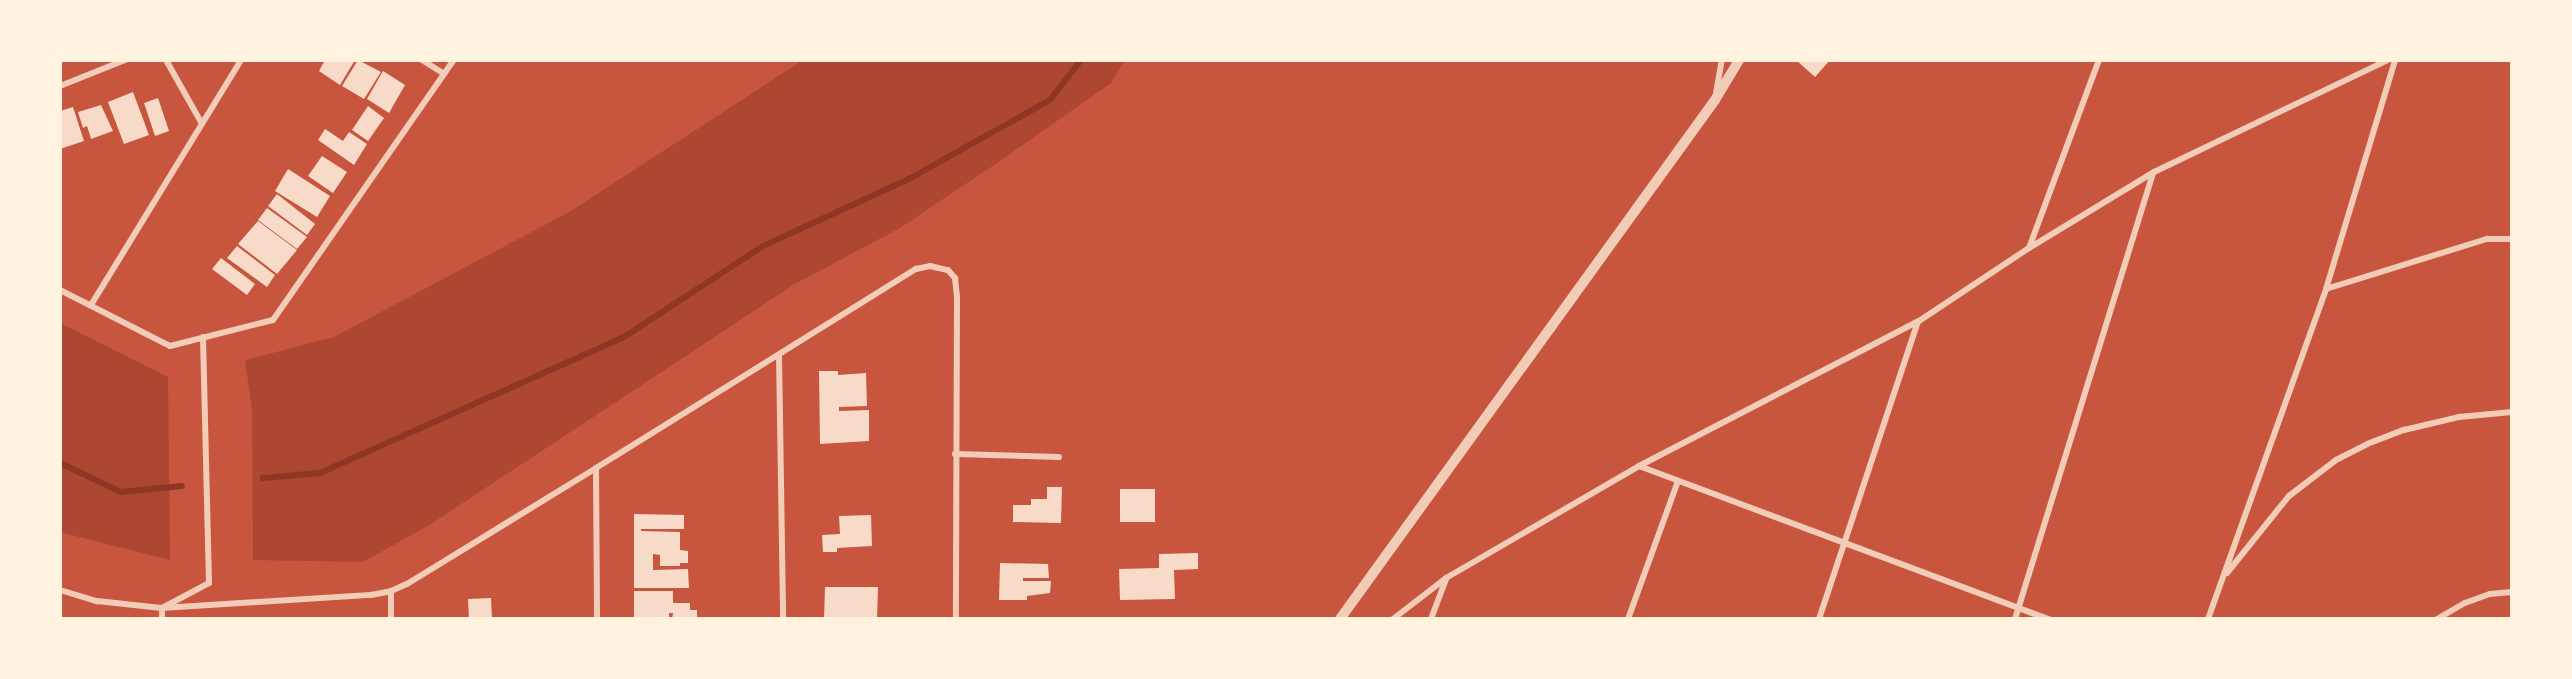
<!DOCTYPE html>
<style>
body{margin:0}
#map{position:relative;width:2572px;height:679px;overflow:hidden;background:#c8553d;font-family:Cabin,sans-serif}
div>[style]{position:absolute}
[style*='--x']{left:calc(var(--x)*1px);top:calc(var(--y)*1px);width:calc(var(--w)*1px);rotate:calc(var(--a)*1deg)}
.green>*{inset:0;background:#ae4732}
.stream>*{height:6px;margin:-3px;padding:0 3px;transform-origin:3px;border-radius:3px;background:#8f3625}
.building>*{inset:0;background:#f7dbc8}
.minor>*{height:6px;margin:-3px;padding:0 3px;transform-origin:3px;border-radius:3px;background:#f1ccb7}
.tertiary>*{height:10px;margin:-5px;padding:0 5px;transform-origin:5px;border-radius:5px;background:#f1ccb7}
span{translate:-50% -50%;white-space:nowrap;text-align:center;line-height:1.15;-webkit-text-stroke:4.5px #fff3e0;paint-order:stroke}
.frame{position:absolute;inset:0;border:62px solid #fff3e0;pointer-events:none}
</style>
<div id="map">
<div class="green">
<i style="clip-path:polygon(803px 60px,1125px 60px,1111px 83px,1000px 161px,900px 228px,793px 285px,431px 524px,363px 562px,253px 560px,252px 409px,245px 360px,334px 337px,571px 211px)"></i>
<i style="clip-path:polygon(60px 323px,168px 377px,170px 560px,60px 532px)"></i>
</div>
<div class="stream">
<i style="--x:60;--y:463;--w:68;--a:25.4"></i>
<i style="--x:121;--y:492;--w:61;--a:-5.6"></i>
<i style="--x:263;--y:478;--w:57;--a:-5"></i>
<i style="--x:320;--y:473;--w:333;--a:-24.1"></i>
<i style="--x:624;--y:337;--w:166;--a:-33.2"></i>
<i style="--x:763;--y:246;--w:161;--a:-24.7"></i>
<i style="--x:909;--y:179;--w:162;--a:-29.3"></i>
<i style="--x:1050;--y:100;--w:51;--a:-52.2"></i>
</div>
<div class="building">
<i style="clip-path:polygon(325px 60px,355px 60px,340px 85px,319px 71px)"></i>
<i style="clip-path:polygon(358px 60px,381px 72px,364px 99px,342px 86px)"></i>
<i style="clip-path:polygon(1796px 60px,1830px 60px,1815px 77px)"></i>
<i style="clip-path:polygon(383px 71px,405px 85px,389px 113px,367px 99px)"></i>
<i style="clip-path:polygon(133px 92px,149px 135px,124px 144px,108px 102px)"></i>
<i style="clip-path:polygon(158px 98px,169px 131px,155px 136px,144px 103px)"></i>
<i style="clip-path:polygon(101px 105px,113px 131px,91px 139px,87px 126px,83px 128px,78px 112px)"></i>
<i style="clip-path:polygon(368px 106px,384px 118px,368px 141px,352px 130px)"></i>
<i style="clip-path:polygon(73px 107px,84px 141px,60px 149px,60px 111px)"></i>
<i style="clip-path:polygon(325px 129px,343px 141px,349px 132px,367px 144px,354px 165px,318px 140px)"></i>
<i style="clip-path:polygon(322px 156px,347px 172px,333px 193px,308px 176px)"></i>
<i style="clip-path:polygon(288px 169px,330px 196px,317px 217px,275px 191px)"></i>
<i style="clip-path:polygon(277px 194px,315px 224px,307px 235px,268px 206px)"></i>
<i style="clip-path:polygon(267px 208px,307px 237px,297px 249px,258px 220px)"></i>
<i style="clip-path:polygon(258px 221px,297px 250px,277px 274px,238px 244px)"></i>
<i style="clip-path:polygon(237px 246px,275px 275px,267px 287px,227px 258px)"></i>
<i style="clip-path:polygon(221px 258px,255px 284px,247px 295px,212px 269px)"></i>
<i style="clip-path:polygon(819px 371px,838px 371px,838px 375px,866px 373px,867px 406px,839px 407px,839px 411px,869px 410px,869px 441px,820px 444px)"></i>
<i style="clip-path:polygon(1047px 487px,1062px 487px,1061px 523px,1013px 522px,1013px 505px,1031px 505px,1031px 499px,1047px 499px)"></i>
<i style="clip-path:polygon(1120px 489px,1155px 489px,1155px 522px,1120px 522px)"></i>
<i style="clip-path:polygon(634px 514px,684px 515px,684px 529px,641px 529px,641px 531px,680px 532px,680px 550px,688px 551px,688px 563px,680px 563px,680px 566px,660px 566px,660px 555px,653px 554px,653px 570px,688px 569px,689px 588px,634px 588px)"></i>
<i style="clip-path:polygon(871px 515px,872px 546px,837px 548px,837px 552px,823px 552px,822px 535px,840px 534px,839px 516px)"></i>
<i style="clip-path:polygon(1198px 553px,1198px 569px,1174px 570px,1175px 599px,1120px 600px,1119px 569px,1159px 568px,1159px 554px)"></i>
<i style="clip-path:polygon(1000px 563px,1048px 564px,1049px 578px,1023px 578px,1023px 581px,1051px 581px,1050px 593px,1027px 596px,1027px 600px,999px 600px)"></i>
<i style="clip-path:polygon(825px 587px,878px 587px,877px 619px,824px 619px)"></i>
<i style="clip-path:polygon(634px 591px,673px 591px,673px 603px,690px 603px,690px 610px,697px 610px,697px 619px,672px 619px,673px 613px,669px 613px,669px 619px,634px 619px)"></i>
<i style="clip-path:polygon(491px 598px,492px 619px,469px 619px,468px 599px)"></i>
</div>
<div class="minor">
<i style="--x:166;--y:60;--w:71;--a:60.6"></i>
<i style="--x:422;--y:60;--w:26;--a:32"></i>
<i style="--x:60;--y:86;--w:70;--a:-21.8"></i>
<i style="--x:1716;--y:93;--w:34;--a:-80"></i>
<i style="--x:2029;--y:248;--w:201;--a:-69.6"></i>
<i style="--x:2326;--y:289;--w:169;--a:-17.3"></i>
<i style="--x:2487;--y:239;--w:25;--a:0"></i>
<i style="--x:60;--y:290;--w:123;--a:27"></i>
<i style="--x:170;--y:346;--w:106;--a:-14.2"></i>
<i style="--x:273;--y:320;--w:317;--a:-55.2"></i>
<i style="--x:91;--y:305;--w:287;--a:-58.5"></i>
<i style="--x:779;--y:355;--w:264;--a:89.1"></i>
<i style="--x:955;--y:454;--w:104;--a:1.7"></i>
<i style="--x:1639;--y:466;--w:438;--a:20.5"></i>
<i style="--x:596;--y:468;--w:151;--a:89.6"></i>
<i style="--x:2227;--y:573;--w:99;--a:-51.2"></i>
<i style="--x:2289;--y:496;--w:59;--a:-37.5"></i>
<i style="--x:2336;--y:460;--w:35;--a:-27"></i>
<i style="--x:2367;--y:444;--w:40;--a:-21"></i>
<i style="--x:2404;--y:430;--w:57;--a:-13.3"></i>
<i style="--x:2459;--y:417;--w:53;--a:-5.4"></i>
<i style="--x:60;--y:590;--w:39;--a:17"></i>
<i style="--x:97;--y:601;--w:65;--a:6.1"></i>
<i style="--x:162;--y:608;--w:209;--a:-3.6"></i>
<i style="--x:371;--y:595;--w:20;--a:-11"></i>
<i style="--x:391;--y:591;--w:17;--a:-24"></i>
<i style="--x:407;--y:584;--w:222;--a:-31.5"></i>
<i style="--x:596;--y:468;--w:377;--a:-31.9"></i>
<i style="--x:916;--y:269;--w:14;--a:-12"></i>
<i style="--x:930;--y:266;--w:18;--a:13"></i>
<i style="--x:948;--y:270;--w:11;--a:49"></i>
<i style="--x:955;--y:278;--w:19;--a:84"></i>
<i style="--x:957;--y:297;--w:322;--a:90.2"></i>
<i style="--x:391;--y:591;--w:28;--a:90"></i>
<i style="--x:162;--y:619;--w:11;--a:-90"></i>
<i style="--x:162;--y:608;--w:53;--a:-28"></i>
<i style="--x:209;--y:583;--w:246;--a:-91.4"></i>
<i style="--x:1393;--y:619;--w:67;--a:-37.7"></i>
<i style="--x:1446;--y:578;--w:223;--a:-30.1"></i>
<i style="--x:1639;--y:466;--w:315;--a:-27.4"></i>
<i style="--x:1919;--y:321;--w:132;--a:-33.6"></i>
<i style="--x:2029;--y:248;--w:146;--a:-31.3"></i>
<i style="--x:2154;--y:172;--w:259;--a:-25.6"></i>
<i style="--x:1431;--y:619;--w:43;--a:-69.4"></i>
<i style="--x:1628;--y:619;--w:147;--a:-70.1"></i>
<i style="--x:1819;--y:619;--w:313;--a:-71.6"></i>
<i style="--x:2015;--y:619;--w:467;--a:-72.8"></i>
<i style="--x:2208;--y:619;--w:350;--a:-70.3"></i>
<i style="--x:2326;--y:289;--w:239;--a:-73.2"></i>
<i style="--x:2437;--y:619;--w:32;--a:-30"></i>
<i style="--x:2465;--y:603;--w:27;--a:-20"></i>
<i style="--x:2490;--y:594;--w:22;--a:-5"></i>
</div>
<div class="tertiary">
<i style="--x:1340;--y:619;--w:640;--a:-54.15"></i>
<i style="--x:1715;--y:100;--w:47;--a:-59"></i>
</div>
<div class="frame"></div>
</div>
